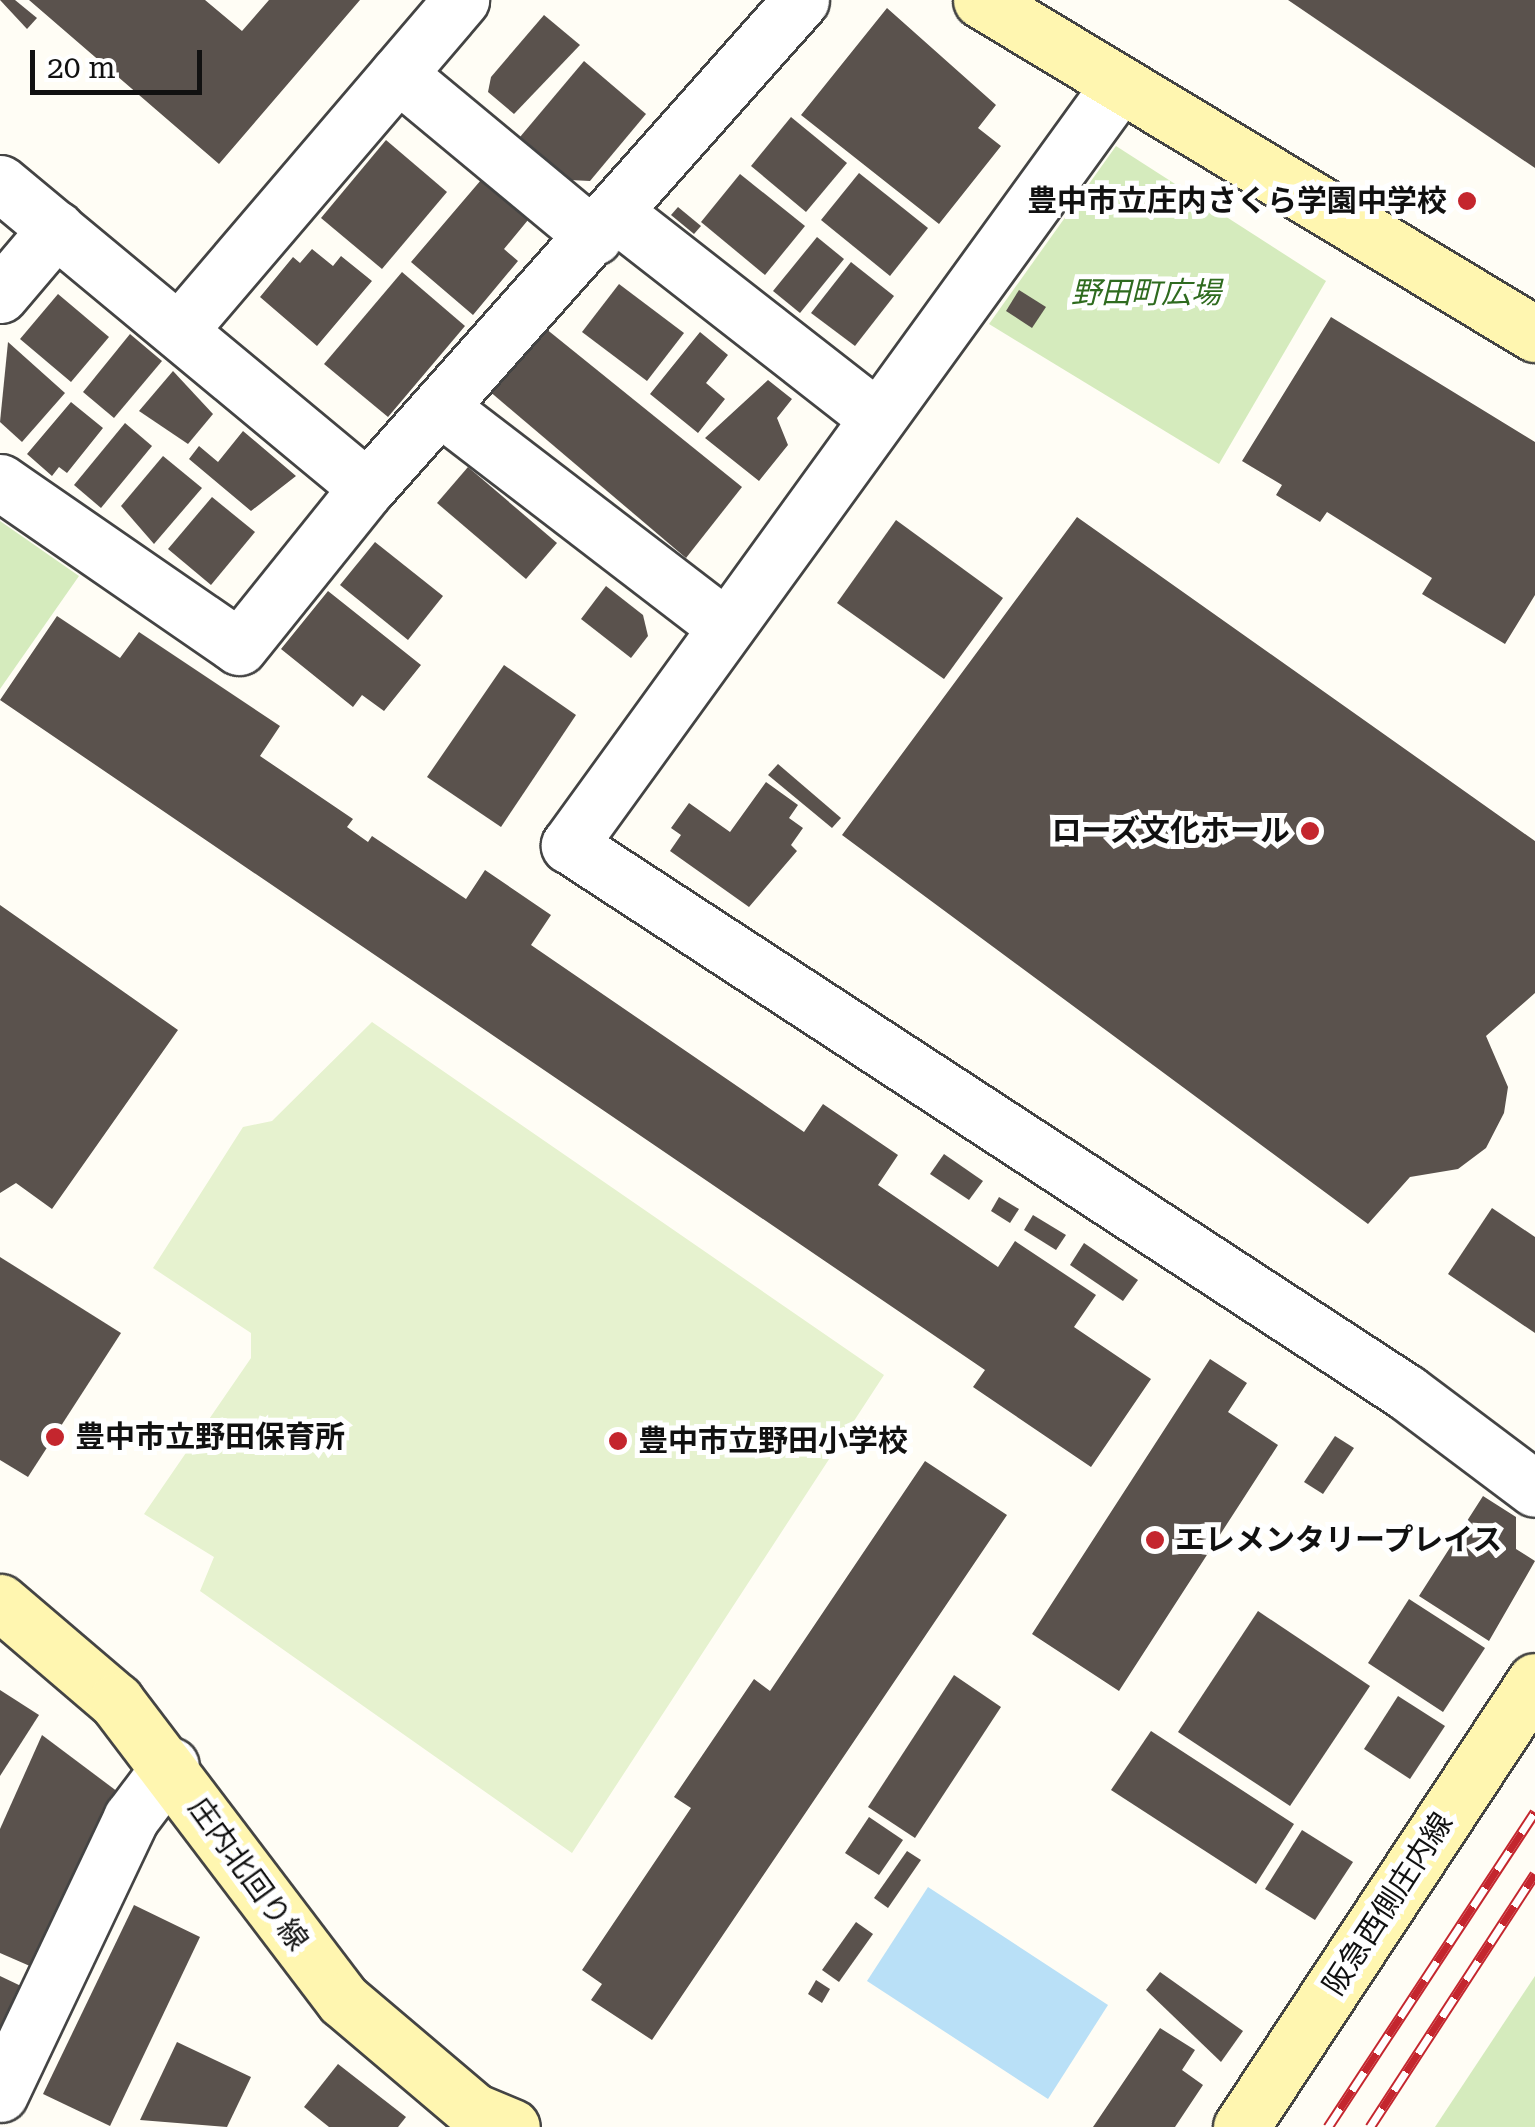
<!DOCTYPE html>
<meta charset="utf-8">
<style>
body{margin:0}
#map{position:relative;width:1535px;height:2127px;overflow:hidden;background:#fffdf5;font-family:"Roboto Serif","Noto Sans JP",serif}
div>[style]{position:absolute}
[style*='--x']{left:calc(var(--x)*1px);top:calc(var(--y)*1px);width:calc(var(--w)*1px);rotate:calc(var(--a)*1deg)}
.green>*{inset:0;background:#d5ebbd}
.pitch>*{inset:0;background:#e6f2cf}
.water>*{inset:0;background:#b9e0f7}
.building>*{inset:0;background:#5a524d}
.roads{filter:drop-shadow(2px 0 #444) drop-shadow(-2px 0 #444) drop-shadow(0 2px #444) drop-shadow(0 -2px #444)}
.street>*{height:55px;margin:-27.5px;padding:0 27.5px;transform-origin:27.5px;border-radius:27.5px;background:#fff}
.secondary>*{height:55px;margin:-27.5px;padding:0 27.5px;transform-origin:27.5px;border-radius:27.5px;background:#fff6b0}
.rail>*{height:11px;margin-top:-5.5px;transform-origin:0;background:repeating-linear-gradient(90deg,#fff 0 22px,#c4262e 0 44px);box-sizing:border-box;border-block:2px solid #c4262e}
.dots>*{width:28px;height:28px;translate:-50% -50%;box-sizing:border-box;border:5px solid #fff;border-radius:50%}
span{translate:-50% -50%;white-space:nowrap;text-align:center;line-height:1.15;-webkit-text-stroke:10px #fff;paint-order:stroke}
.poi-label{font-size:30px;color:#111;font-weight:700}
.right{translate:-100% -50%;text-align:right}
.left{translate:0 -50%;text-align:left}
.park-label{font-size:30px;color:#2f6b1f;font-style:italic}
.street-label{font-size:30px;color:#111}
.scale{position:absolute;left:30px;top:50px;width:172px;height:45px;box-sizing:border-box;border:5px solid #111;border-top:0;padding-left:12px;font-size:30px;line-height:35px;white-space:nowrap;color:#111;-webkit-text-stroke:8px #fff;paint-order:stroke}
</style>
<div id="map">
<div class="green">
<i style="clip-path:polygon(1116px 146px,1326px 281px,1219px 464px,989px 324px)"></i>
<i style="clip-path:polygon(0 521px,79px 576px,0 689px)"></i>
<i style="clip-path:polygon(1535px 1976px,1535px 2127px,1435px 2127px)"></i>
</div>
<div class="pitch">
<i style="clip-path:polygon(372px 1022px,884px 1375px,572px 1853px,200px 1591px,214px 1557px,144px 1514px,251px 1358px,251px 1333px,153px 1268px,243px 1127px,272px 1121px)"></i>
</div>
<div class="water">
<i style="clip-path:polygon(928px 1887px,1108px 2005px,1048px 2099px,867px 1981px)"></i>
</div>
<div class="building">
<i style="clip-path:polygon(0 0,15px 0,37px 18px,27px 29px)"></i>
<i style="clip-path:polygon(29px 0,205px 0,242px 31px,269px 0,360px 0,219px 164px)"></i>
<i style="clip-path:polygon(1288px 0,1535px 0,1535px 168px)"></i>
<i style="clip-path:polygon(887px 8px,996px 105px,978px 128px,1001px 146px,939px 224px,801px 115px)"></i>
<i style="clip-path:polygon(544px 15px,580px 45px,514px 114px,488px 92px,491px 77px)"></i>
<i style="clip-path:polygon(584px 61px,646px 114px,590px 181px,570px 180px,520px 137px)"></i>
<i style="clip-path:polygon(791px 117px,847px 163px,806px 212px,751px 166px)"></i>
<i style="clip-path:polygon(386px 140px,447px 192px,382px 269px,321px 218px)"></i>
<i style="clip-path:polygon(859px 173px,928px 228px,890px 276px,821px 220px)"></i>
<i style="clip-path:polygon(740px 174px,805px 226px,765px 275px,701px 222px)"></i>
<i style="clip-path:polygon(481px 180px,528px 220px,504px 249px,518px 261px,473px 315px,411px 262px)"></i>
<i style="clip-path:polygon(678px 207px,701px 226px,694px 234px,671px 215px)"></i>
<i style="clip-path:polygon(817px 237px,844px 259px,800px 313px,773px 291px)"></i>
<i style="clip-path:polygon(312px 249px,333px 266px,341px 256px,372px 281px,317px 346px,260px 297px,293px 257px,300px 263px)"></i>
<i style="clip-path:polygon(851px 262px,894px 296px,855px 346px,811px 313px)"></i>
<i style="clip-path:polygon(402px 272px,465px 326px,388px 417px,324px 364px)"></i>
<i style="clip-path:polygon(619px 284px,684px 333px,647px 381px,582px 332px)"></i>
<i style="clip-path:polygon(1019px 290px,1046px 307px,1032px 328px,1006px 311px)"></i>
<i style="clip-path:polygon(58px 294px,109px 337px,71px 382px,20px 339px)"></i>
<i style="clip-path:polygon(1331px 317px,1535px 442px,1535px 595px,1505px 644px,1422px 594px,1432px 578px,1327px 512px,1320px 522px,1276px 495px,1282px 485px,1242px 461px)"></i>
<i style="clip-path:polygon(545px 328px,742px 487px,686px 558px,488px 390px)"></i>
<i style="clip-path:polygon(700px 332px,728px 355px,706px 383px,725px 399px,698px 433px,650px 394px)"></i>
<i style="clip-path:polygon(130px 334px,162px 361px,114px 418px,83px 392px)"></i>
<i style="clip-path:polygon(8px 342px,65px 393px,22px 442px,0 422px)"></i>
<i style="clip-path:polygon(173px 371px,213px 414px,188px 444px,139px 411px)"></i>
<i style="clip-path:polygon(768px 380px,792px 399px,777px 418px,788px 445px,759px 481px,705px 438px)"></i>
<i style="clip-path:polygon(71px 402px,103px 428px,67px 473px,59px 467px,52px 476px,27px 454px)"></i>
<i style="clip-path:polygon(125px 423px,152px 446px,101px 508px,74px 485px)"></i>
<i style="clip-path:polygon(243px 431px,296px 476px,251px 511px,189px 459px,199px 446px,218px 462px)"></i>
<i style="clip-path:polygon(163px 456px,202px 488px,154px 544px,121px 506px)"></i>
<i style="clip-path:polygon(468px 467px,557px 543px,526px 579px,437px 503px)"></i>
<i style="clip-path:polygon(212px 497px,255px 532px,211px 585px,168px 549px)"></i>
<i style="clip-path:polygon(1077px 517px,1535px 841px,1535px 993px,1486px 1036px,1508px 1087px,1504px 1113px,1486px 1148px,1458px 1169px,1410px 1177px,1368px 1224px,842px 835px)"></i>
<i style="clip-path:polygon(896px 520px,1003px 598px,944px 679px,837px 603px)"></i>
<i style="clip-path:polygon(375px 542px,443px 596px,408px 640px,340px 585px)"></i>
<i style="clip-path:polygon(606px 586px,643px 615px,648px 636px,631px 658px,581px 619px)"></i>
<i style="clip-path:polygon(328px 591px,421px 665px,384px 711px,362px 695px,353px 707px,281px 649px)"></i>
<i style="clip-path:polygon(57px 616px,120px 658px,139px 632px,280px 726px,260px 756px,353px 819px,347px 827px,368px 842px,372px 836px,466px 899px,485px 870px,551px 915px,531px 945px,804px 1132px,823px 1104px,898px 1155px,878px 1185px,998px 1267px,1015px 1241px,1096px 1295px,1074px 1327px,1151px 1379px,1091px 1467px,973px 1387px,985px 1370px,0 700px)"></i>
<i style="clip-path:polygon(504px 665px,576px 715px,501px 827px,427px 777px)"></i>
<i style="clip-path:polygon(778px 764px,841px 818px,832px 828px,768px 775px)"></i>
<i style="clip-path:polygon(766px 782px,798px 805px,789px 818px,803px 828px,791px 845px,797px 851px,749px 907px,670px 851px,681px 835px,671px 828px,689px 803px,730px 832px)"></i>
<i style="clip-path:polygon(0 905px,178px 1030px,52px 1209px,16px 1183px,0 1193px)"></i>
<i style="clip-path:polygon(944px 1154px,983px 1181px,969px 1200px,930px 1174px)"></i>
<i style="clip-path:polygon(999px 1197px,1019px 1209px,1010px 1223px,991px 1211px)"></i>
<i style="clip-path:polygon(1492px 1208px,1535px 1237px,1535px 1333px,1448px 1274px)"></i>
<i style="clip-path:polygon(1033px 1215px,1066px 1235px,1056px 1250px,1024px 1230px)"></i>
<i style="clip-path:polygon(1084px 1243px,1138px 1280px,1123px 1301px,1070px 1265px)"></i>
<i style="clip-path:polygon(0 1257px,121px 1333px,28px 1477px,0 1460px)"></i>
<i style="clip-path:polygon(1210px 1359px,1247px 1383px,1228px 1412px,1278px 1445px,1119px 1691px,1032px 1634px)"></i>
<i style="clip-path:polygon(1335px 1436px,1354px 1448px,1323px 1494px,1304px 1482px)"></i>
<i style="clip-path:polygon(925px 1461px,1007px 1515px,652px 2040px,591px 2000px,602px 1984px,582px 1970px,691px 1808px,674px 1797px,754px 1679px,770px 1691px)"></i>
<i style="clip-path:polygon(1483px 1496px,1516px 1517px,1516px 1549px,1535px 1561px,1489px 1641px,1419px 1596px)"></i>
<i style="clip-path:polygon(1409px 1599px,1485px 1648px,1443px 1712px,1368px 1663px)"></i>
<i style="clip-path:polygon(1258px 1611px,1370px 1686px,1290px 1806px,1178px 1732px)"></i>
<i style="clip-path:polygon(954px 1675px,1001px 1707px,915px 1838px,868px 1807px)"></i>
<i style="clip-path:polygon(0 1690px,39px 1715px,0 1776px)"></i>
<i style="clip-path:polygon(1398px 1696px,1445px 1726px,1410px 1779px,1364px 1749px)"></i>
<i style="clip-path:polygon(1151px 1731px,1294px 1824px,1256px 1884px,1111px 1790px)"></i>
<i style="clip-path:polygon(42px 1735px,118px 1792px,39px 1970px,0 1953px,0 1829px)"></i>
<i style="clip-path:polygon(869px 1817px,903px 1840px,879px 1875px,845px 1853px)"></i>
<i style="clip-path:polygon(1302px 1830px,1353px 1862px,1315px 1920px,1265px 1889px)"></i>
<i style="clip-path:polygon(907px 1851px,921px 1860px,888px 1908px,874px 1898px)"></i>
<i style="clip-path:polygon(134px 1905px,200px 1937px,110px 2126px,43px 2094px)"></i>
<i style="clip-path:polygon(856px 1922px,873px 1934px,839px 1982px,822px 1970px)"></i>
<i style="clip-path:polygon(1160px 1972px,1243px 2031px,1221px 2062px,1146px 1990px)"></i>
<i style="clip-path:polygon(0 1976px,21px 1986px,0 2030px)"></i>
<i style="clip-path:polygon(816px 1980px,830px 1989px,822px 2003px,808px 1994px)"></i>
<i style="clip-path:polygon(1160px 2028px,1195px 2050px,1182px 2070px,1203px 2085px,1175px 2127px,1093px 2127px)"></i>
<i style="clip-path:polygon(177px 2042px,251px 2077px,227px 2127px,140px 2120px)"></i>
<i style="clip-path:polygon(338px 2064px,406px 2117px,398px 2127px,329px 2127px,304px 2107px)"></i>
</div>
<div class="roads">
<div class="street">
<i style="--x:398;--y:74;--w:255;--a:39.7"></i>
<i style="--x:1117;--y:88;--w:935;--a:125.9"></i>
<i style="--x:569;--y:845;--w:1000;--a:33.17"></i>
<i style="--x:1406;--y:1392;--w:161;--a:36.9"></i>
<i style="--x:0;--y:183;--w:477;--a:39.7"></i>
<i style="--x:615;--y:213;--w:331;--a:38"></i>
<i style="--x:0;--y:295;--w:87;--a:-49.7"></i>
<i style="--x:180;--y:329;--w:433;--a:-49.5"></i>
<i style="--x:442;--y:409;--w:357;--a:37.5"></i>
<i style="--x:0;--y:482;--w:290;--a:34.6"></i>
<i style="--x:239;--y:647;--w:204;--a:-51.2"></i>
<i style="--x:367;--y:488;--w:653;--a:-48.35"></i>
<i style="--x:0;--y:2094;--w:306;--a:-64.6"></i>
<i style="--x:131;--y:1818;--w:66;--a:-53"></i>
</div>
<div class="secondary">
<i style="--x:981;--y:0;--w:647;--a:31.09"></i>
<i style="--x:0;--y:1602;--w:153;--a:40.5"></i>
<i style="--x:116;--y:1701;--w:375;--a:52.8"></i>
<i style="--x:343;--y:2000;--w:172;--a:40.3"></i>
<i style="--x:474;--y:2111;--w:41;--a:22.8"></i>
<i style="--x:1241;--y:2127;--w:534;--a:-56.61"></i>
</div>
</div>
<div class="rail">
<i style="--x:1328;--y:2127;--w:377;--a:-56.7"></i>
<i style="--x:1370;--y:2127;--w:302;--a:-56.9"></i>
</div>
<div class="dots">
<i style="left:1467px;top:201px;background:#c4262e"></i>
<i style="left:1310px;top:831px;background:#c4262e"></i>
<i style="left:55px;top:1437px;background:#c4262e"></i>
<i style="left:618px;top:1441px;background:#c4262e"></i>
<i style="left:1155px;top:1540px;background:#c4262e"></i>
</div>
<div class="poi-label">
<span class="right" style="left:1447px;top:201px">豊中市立庄内さくら学園中学校</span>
<span class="right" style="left:1290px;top:831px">ローズ文化ホール</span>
<span class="left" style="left:75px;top:1437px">豊中市立野田保育所</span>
<span class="left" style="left:638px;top:1441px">豊中市立野田小学校</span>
<span class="left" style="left:1175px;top:1540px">エレメンタリープレイス</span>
</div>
<div class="park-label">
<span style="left:1146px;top:293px">野田町広場</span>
</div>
<div class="street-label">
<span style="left:248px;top:1874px;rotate:54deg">庄内北回り線</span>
<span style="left:1388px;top:1904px;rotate:-57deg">阪急西側庄内線</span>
</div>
<div class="scale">20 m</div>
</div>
